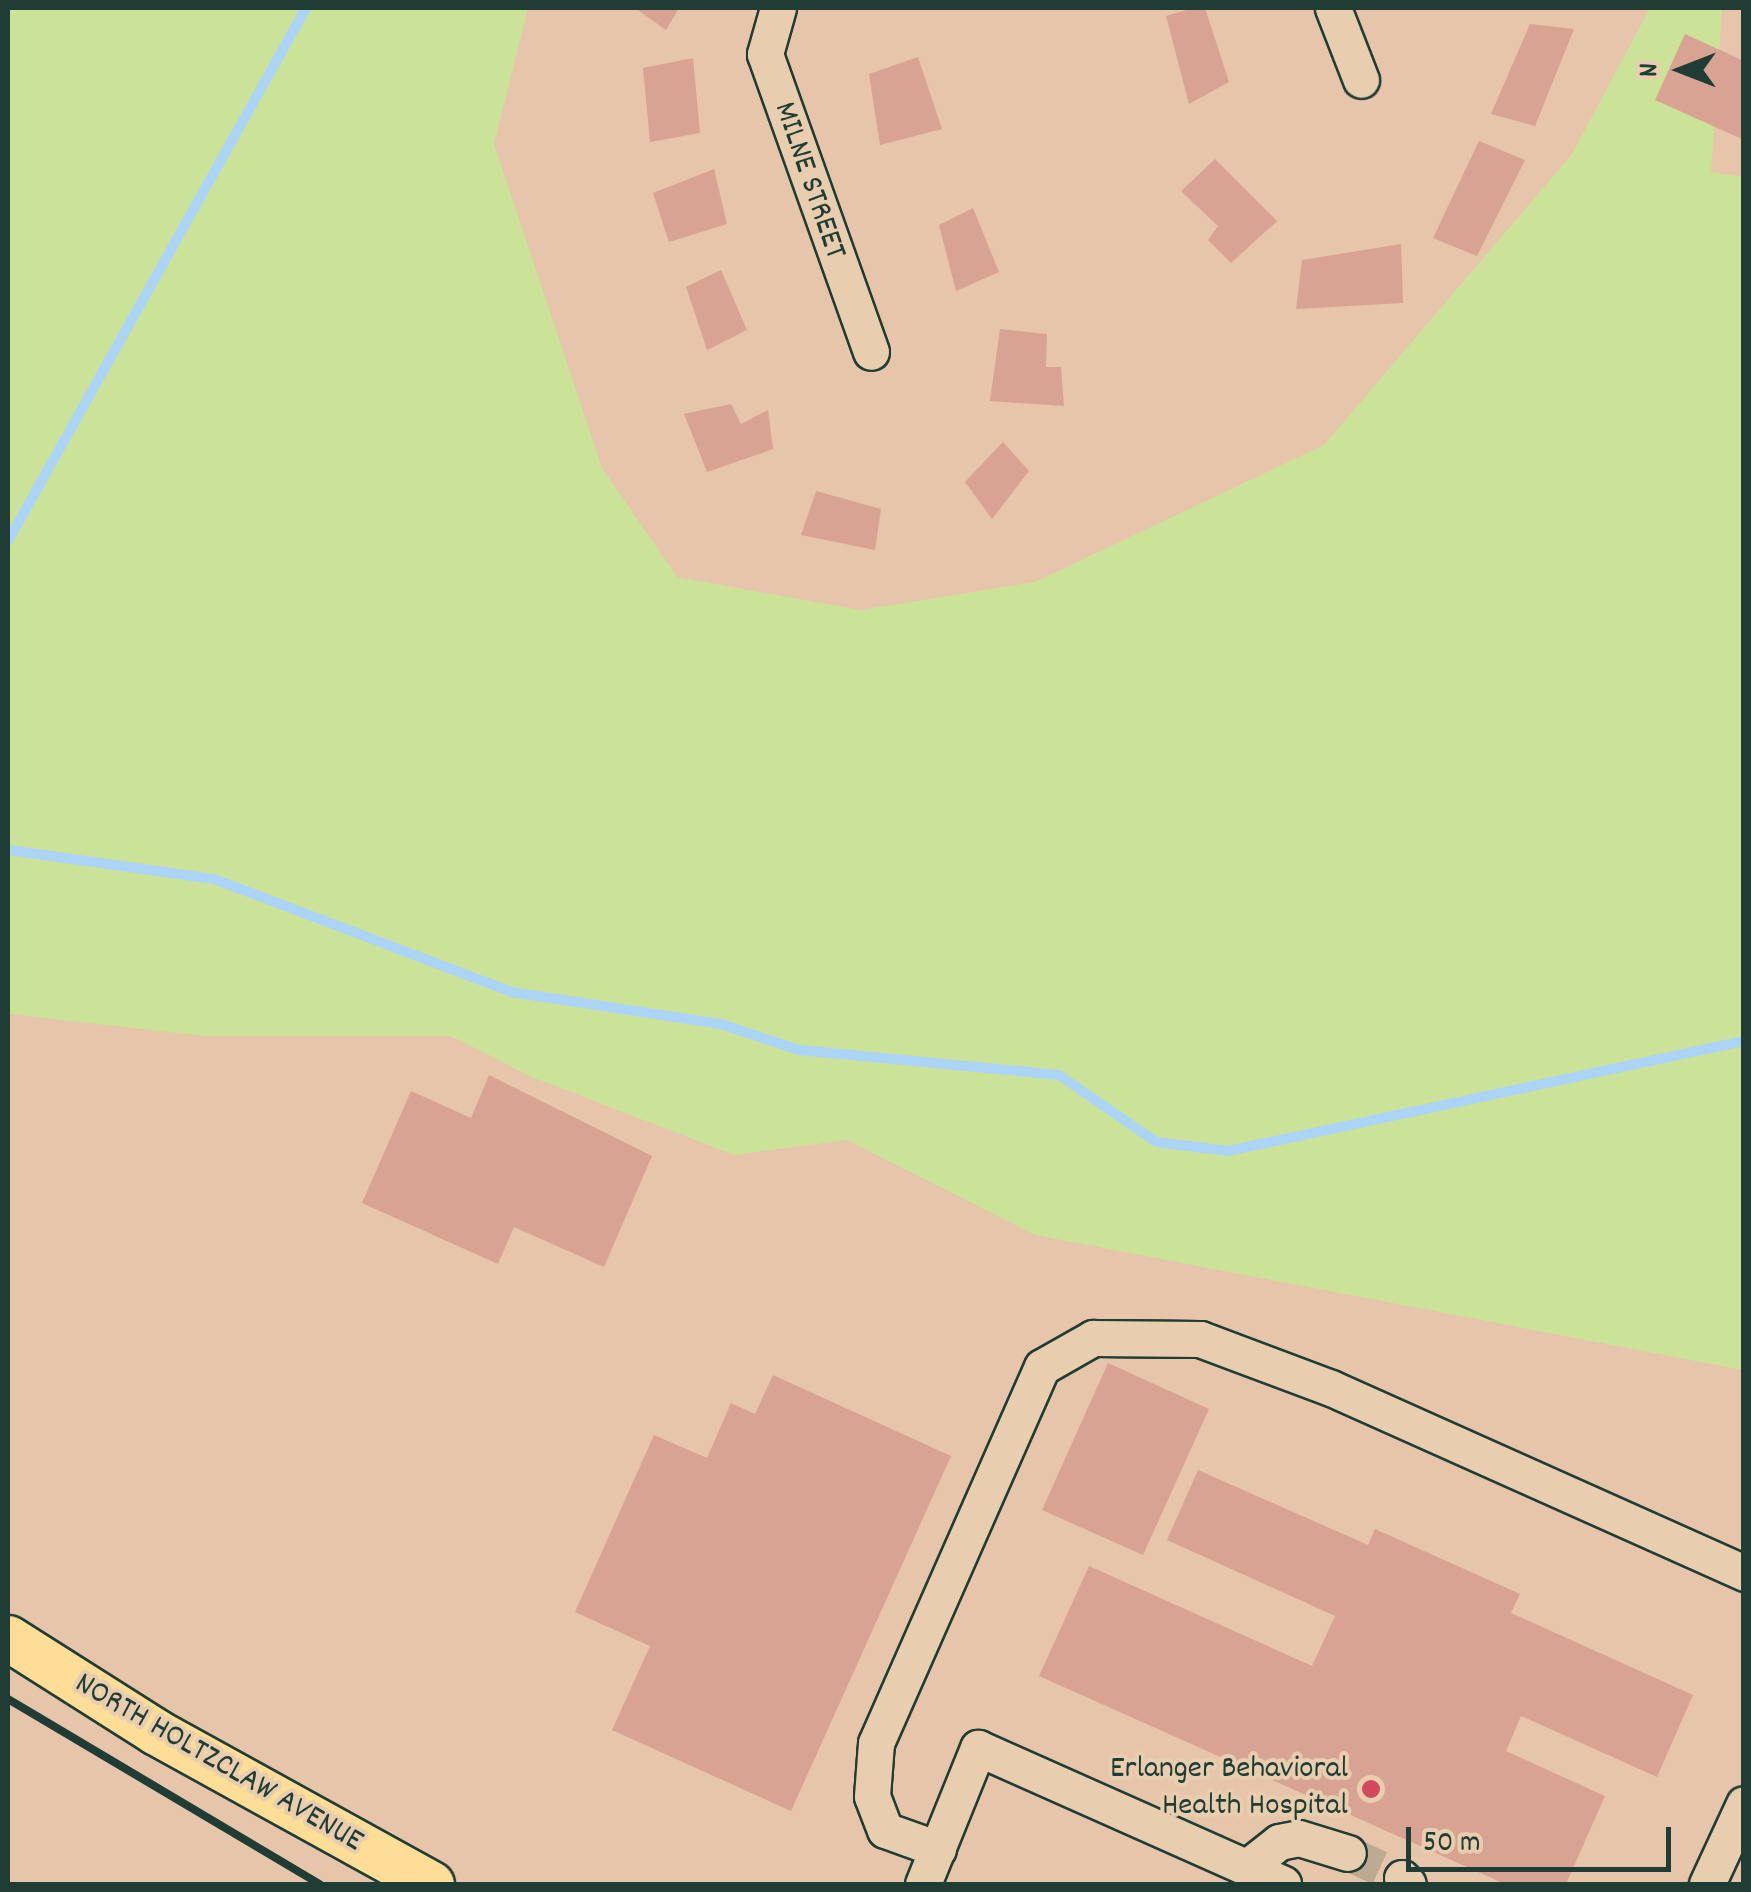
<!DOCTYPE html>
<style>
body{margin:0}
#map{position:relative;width:1751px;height:1892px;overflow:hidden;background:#e6c5aa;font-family:Dekko,sans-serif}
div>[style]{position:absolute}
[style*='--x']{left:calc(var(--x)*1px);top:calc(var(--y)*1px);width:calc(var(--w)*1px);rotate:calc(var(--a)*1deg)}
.green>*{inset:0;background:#cae399}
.stream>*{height:10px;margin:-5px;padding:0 5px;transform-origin:5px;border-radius:5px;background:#acd4f6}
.building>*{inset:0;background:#d8a392}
.minor-tunnel>*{height:35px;margin-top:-17.5px;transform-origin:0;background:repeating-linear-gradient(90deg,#beaa92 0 35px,transparent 0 53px)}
.roads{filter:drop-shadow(2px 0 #1f3d34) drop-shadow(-2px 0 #1f3d34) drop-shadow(0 2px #1f3d34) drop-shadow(0 -2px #1f3d34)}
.minor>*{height:35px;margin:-17.5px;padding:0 17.5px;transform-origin:17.5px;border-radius:17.5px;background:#e8cdaf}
.major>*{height:45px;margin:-22.5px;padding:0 22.5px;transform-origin:22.5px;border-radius:22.5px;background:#fedd96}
.rail>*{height:8px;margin:-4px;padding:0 4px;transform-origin:4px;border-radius:4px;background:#1f3d34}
.dots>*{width:28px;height:28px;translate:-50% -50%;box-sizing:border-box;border:5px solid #e8cdaf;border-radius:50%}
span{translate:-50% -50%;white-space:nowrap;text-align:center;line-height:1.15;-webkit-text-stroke:8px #e8cdaf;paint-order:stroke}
.street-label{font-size:32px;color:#1f3d34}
.poi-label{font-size:32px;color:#1f3d34}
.right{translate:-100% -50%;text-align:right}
.frame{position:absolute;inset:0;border:10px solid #1f3d34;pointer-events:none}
.north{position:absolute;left:1631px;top:20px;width:100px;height:100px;-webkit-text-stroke:8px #e8cdaf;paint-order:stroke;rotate:270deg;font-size:28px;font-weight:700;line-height:40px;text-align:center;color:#1f3d34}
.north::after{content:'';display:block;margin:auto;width:35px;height:45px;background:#1f3d34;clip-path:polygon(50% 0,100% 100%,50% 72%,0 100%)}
.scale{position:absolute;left:1406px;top:1827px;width:265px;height:45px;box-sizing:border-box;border:5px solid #1f3d34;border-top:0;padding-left:12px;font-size:30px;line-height:35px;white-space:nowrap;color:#1f3d34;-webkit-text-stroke:8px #e8cdaf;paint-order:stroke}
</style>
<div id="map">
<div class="green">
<i style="clip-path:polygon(8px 8px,528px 8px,494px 144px,602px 468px,677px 577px,860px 610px,1035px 582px,1324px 445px,1572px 154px,1650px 8px,1722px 8px,1711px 172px,1744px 177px,1743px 1370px,1035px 1235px,847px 1140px,734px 1155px,532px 1077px,451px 1036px,204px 1036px,8px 1014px)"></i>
</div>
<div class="stream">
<i style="--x:8;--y:541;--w:611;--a:-60.79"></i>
<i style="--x:8;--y:850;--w:208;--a:8"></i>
<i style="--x:214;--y:879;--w:318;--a:20.8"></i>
<i style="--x:511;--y:992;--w:212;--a:8.7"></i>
<i style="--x:721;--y:1024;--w:82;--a:18.4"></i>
<i style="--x:799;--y:1050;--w:261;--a:5.5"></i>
<i style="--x:1059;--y:1075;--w:118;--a:34.6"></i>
<i style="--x:1156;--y:1142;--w:73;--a:7.1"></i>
<i style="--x:1228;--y:1151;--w:528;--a:-12.03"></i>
</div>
<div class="building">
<i style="clip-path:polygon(635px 8px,679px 8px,666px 30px)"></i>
<i style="clip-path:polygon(1193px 8px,1205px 8px,1229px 82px,1189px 104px,1166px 16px)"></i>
<i style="clip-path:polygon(1530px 24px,1574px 29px,1535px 126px,1491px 114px)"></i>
<i style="clip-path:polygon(1685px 34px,1744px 61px,1742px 139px,1655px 100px)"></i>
<i style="clip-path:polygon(918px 57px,942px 129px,880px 145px,869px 74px)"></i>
<i style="clip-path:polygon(693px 58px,700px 133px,650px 142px,643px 68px)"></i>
<i style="clip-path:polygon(1479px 141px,1525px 160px,1477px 256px,1433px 238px)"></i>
<i style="clip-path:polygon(1215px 159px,1277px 221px,1231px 263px,1208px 240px,1218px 226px,1181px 191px)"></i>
<i style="clip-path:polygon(714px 169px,727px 224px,669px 242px,653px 193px)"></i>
<i style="clip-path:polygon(973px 208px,999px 272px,956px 291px,939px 225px)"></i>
<i style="clip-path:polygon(1401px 244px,1403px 303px,1296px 309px,1302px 260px)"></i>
<i style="clip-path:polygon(721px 270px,747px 330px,707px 350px,686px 287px)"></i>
<i style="clip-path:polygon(1000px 329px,1047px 334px,1046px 367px,1061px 367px,1064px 406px,990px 401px)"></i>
<i style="clip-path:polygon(731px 404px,741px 424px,768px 410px,773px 449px,707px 472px,684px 414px)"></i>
<i style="clip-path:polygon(1003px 442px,1029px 471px,992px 519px,965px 482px)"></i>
<i style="clip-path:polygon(816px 491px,881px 509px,875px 550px,801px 535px)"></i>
<i style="clip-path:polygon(489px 1075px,652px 1156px,604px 1267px,514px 1227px,498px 1264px,362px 1203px,411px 1091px,471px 1118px)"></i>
<i style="clip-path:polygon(1108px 1363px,1209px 1409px,1143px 1555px,1042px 1510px)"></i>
<i style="clip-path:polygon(773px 1375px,951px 1456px,791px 1811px,612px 1730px,650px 1646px,575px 1612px,654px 1435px,707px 1458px,731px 1403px,755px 1414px)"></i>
<i style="clip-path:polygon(1198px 1470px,1368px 1545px,1375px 1529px,1520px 1594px,1511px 1613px,1693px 1695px,1657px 1777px,1521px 1716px,1506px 1751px,1605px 1796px,1566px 1884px,1505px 1884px,1039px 1676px,1089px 1566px,1312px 1666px,1335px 1616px,1167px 1540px)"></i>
</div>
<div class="minor-tunnel">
<i style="--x:1348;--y:1853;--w:60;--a:24.8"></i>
</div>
<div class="roads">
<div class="minor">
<i style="--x:778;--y:8;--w:48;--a:105.8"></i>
<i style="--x:765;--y:54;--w:316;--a:70.4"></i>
<i style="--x:1333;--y:8;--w:77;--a:68.7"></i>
<i style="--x:938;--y:1849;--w:56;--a:-160.3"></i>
<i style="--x:885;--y:1830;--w:36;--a:-111"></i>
<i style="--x:872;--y:1796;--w:53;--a:-85.7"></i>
<i style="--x:876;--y:1743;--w:411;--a:-66.2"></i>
<i style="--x:1042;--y:1367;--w:59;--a:-29.6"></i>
<i style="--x:1093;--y:1338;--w:107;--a:0.5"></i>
<i style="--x:1200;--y:1339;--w:140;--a:20.5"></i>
<i style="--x:1331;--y:1388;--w:453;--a:24.1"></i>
<i style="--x:1246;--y:1868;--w:42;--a:-38.2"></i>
<i style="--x:1279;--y:1842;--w:20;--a:-11"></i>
<i style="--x:1299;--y:1838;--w:51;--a:17"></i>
<i style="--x:1402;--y:1878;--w:8;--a:45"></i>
<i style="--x:923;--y:1884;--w:147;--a:-68"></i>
<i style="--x:978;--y:1748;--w:334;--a:24"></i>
<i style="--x:1707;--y:1884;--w:88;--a:-65.2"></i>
</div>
<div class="major">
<i style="--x:8;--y:1638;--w:175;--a:32.4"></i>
<i style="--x:156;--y:1732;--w:314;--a:28.9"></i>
</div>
</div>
<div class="rail">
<i style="--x:8;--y:1699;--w:362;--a:30.7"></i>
</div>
<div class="dots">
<i style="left:1371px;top:1789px;background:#d1495b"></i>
</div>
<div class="street-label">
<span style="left:808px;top:181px;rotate:71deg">MILNE STREET</span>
<span style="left:218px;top:1764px;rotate:30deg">NORTH HOLTZCLAW AVENUE</span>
</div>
<div class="poi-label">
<span class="right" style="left:1348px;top:1789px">Erlanger Behavioral<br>Health Hospital</span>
</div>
<div class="frame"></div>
<div class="north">N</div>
<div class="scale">50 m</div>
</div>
